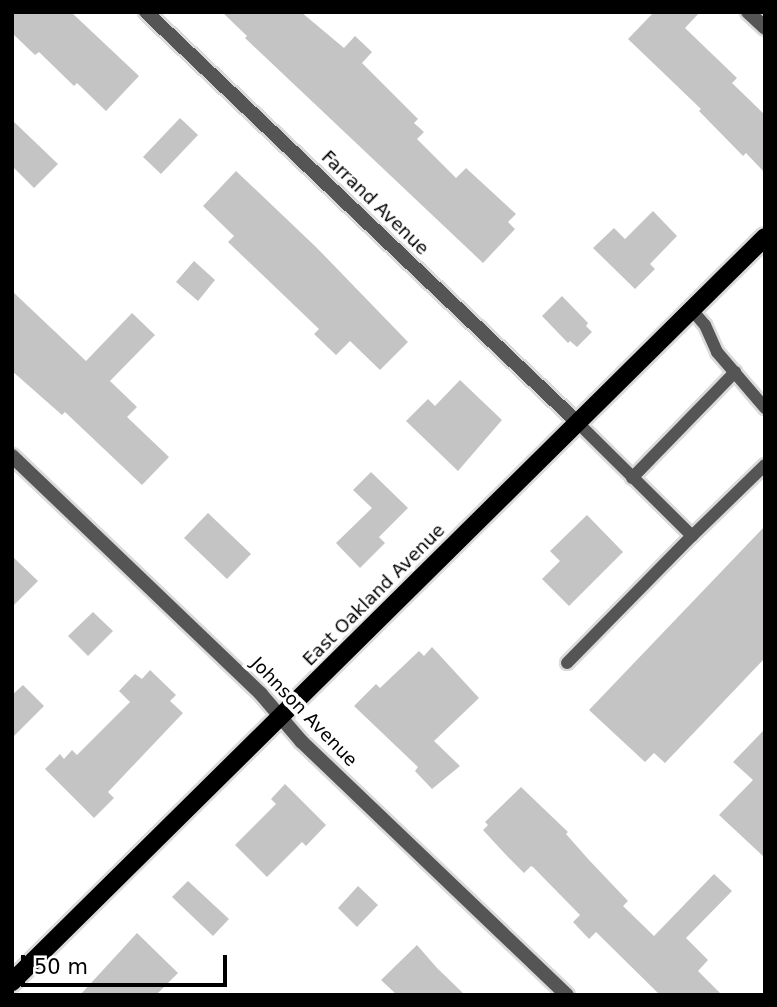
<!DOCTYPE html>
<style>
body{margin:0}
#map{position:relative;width:777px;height:1007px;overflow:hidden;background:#fff;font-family:"DejaVu Sans",sans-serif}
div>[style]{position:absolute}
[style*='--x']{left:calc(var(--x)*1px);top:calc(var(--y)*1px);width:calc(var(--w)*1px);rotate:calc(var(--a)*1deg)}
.building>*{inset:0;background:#c4c4c4}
.roads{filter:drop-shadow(2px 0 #dbdbdb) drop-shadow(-2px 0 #dbdbdb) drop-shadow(0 2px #dbdbdb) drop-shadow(0 -2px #dbdbdb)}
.lane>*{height:12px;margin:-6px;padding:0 6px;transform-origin:6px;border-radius:6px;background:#555}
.street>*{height:14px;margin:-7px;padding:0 7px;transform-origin:7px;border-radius:7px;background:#555}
.primary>*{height:18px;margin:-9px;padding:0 9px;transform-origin:9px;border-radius:9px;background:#000}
span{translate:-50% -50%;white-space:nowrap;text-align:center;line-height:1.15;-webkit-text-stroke:7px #fff;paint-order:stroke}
.street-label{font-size:18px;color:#000}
.frame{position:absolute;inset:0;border:14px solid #000;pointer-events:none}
.scale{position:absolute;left:21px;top:955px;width:206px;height:32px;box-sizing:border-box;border:4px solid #000;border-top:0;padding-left:9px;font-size:21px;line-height:24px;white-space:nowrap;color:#000;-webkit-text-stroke:5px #fff;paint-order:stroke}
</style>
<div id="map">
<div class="building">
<i style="clip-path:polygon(12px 12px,71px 12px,139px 76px,106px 111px,77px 83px,74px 86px,39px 52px,35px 55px,12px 33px)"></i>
<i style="clip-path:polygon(222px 12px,301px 12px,344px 48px,355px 36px,372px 52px,362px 63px,418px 119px,414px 123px,424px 132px,417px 139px,456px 178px,466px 168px,516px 214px,508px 222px,515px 229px,483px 263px,245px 38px,247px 36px)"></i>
<i style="clip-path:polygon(654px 12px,700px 12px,685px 28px,737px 78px,732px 83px,765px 115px,765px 173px,746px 153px,743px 156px,699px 111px,701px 109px,628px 39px)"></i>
<i style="clip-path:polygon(180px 118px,198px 135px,161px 174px,143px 157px)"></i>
<i style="clip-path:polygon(12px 120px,58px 164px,34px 188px,12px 166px)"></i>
<i style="clip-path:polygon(236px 171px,317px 248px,408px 342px,380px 370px,350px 341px,336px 355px,314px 334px,319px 329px,228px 242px,234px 236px,203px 206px)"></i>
<i style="clip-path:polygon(653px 211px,677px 236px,650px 264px,655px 269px,635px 289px,593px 248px,614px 228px,625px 239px)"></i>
<i style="clip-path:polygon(194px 261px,215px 280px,198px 301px,176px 282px)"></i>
<i style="clip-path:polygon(12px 291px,86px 361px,132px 313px,155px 335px,110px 381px,137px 407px,127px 417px,169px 457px,142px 485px,65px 412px,62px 415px,12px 371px)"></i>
<i style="clip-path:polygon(562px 296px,588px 323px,586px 326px,592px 332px,577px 347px,570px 341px,568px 343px,542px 316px)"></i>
<i style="clip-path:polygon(460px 380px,502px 420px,458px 471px,406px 421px,428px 399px,435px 406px)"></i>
<i style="clip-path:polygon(371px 472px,408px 508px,379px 537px,385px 543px,360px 568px,336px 543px,372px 508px,353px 490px)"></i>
<i style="clip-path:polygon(208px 513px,251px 554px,227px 579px,184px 538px)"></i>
<i style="clip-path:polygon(587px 515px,623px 552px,569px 606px,542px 579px,560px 561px,550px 551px)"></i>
<i style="clip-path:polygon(765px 526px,765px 658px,665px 763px,654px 753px,645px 762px,589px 710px)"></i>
<i style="clip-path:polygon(12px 556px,38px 581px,12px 607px)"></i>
<i style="clip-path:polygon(93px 612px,113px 631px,88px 656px,68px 636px)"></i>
<i style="clip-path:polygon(432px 647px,479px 698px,434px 741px,460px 766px,432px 789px,415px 771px,418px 767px,354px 706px,376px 684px,380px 688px,419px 651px,424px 656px)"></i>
<i style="clip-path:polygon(150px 670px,176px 695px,170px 701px,183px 713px,108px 792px,114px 798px,94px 818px,45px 769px,60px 754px,64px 759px,72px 750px,77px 755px,130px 702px,119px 691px,135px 674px,142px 679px)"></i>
<i style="clip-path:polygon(23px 685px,44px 706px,12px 738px,12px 695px)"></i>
<i style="clip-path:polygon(765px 729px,765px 858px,719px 815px,753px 780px,733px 762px)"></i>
<i style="clip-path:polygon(285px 784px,326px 825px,306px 846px,302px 842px,267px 877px,235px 845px,276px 804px,271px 799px)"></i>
<i style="clip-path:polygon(521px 787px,568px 832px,566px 834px,589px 860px,628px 901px,623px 906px,654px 936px,714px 874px,732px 891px,686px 938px,708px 960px,698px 971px,722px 995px,660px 995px,596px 932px,589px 939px,573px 922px,580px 915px,533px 867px,531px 866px,524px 873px,507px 856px,483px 830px,488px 825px,485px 822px)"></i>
<i style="clip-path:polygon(188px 881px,229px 919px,213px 936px,172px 897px)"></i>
<i style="clip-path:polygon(358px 886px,378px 905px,357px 927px,338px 908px)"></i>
<i style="clip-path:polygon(137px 933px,178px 973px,156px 995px,80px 995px)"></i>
<i style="clip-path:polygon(417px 945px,437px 968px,465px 995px,397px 995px,381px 980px)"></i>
</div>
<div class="roads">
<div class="lane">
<i style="--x:691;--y:309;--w:21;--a:49"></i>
<i style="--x:705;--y:325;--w:30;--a:66"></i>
<i style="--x:717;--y:352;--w:74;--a:49.4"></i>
<i style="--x:577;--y:422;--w:162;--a:44.7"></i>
<i style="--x:692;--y:536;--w:102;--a:-44.2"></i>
<i style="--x:632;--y:478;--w:148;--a:-45.8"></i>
<i style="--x:567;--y:663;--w:178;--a:-45.5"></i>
</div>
<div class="street">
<i style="--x:146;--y:12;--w:595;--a:43.57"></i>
<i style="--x:748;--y:12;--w:23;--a:43"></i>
<i style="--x:12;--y:456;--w:344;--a:43.7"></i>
<i style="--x:261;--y:694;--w:62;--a:49.6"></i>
<i style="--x:301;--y:741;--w:368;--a:43.7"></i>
</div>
<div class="primary">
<i style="--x:12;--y:982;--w:1059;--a:-44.69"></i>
</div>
</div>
<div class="street-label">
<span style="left:375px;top:203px;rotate:44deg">Farrand Avenue</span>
<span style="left:374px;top:595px;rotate:-45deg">East Oakland Avenue</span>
<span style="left:304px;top:712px;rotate:46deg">Johnson Avenue</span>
</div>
<div class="frame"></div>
<div class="scale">50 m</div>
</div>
